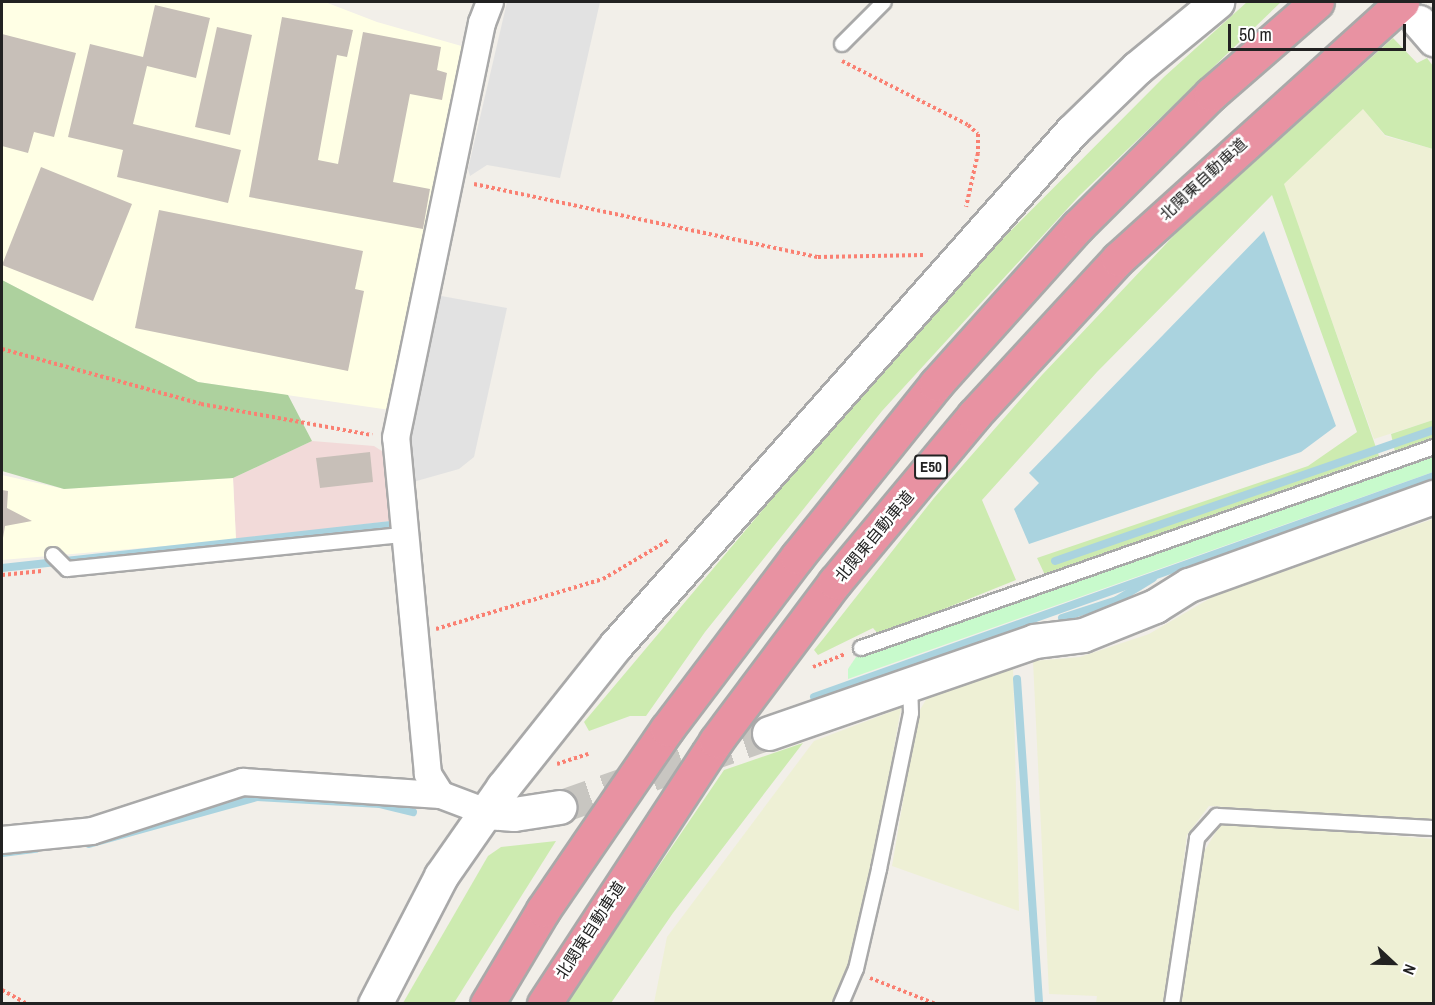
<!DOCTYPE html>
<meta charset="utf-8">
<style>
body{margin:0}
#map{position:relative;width:1435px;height:1005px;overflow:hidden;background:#f2efe9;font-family:"Archivo Narrow","Noto Sans JP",sans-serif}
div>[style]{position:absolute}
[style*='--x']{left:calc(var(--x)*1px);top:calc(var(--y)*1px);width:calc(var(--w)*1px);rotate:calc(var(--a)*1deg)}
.commercial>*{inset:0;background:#f2dad9}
.education>*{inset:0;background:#ffffe5}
.farmland>*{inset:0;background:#eef0d5}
.grass>*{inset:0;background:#cdebb0}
.forest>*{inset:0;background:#add19e}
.park>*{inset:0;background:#c8facc}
.parking>*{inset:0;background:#e2e2e2}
.water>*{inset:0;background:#aad3df}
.stream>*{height:8px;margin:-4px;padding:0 4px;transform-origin:4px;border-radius:4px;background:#aad3df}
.building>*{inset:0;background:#c7bfb8}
.tertiary-tunnel>*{height:33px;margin-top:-16.5px;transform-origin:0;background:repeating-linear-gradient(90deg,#c8c6c1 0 33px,transparent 0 49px)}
.path>*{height:4px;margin-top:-2px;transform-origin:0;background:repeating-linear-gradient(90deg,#fa8072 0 3px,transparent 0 6px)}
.roads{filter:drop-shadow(2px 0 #a9a9a9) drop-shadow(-2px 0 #a9a9a9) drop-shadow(0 2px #a9a9a9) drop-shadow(0 -2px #a9a9a9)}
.service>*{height:14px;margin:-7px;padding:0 7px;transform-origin:7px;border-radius:7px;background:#fff}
.minor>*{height:26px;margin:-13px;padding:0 13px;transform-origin:13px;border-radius:13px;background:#fff}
.tertiary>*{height:33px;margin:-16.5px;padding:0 16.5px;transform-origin:16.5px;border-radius:16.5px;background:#fff}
.motorway>*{height:33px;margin:-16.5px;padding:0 16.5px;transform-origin:16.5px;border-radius:16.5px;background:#e892a2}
span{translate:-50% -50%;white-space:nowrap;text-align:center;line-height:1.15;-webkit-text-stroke:5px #fff;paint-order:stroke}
.shield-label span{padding:2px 4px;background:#fff;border:2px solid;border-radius:4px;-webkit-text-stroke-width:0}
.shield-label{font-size:15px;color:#222;font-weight:700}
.street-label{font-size:16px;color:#222}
.frame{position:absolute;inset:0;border:3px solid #222;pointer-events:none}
.north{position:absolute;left:1363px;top:933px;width:60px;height:60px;-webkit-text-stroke:4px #fff;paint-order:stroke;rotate:112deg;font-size:16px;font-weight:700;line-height:24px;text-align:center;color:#222}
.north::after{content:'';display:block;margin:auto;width:21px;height:27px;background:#222;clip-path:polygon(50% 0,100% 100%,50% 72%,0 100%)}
.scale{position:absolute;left:1228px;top:24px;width:178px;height:27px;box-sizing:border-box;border:3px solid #222;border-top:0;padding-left:8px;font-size:18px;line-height:21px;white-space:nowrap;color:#222;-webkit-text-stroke:4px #fff;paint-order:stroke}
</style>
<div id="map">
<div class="commercial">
<i style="clip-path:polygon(312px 441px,374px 446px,385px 453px,391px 521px,236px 540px,233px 478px)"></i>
</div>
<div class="education">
<i style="clip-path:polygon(2px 2px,325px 2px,377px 22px,465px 47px,390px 410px,198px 382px,2px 280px)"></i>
<i style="clip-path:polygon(2px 475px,64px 489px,233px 478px,236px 540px,2px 560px)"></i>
</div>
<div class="farmland">
<i style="clip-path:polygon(1363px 108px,1385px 136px,1433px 149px,1433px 420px,1374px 439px,1283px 184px)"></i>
<i style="clip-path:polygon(1433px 519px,1433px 821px,1209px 806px,1187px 835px,1165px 1003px,1096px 1003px,1097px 996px,1049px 994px,1033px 661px,1080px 657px,1149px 634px,1214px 596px)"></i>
<i style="clip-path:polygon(1013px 667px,1019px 911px,892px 866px,918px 713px,927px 698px)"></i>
<i style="clip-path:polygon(901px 708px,879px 833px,846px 975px,833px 1003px,654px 1003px,667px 937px,814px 741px)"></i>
<i style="clip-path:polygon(1222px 822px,1433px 839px,1433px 1003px,1180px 1004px,1203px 853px)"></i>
</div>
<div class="grass">
<i style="clip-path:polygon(1247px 2px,1281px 2px,1079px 196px,882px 411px,705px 632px,646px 716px,630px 716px,589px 731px,584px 722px,926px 316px,1164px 77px)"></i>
<i style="clip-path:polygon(1393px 38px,1417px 63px,1427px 58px,1433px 66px,1433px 149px,1385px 135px,1363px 109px,1284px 184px,1379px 456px,1045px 575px,1037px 558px,1308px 466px,1357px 432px,1272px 195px,1097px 372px,982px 500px,1016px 580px,879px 635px,873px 628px,818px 655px,814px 650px,823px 639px,934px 498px,1042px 375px,1181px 228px)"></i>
<i style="clip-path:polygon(1433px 420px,1433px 438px,1395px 452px,1391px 434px)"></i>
<i style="clip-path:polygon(803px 743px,673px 913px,611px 1003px,566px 1003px,724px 770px)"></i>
<i style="clip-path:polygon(556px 841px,454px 1003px,403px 1003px,488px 856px,501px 847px)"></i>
</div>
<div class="forest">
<i style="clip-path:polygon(2px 280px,198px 382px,288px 395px,312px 441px,233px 478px,64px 489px,2px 471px)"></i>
</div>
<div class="park">
<i style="clip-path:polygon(1433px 455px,1433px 472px,848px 679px,848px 669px,856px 657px)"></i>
</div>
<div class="parking">
<i style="clip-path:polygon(507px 2px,600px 2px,560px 178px,487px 165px,470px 176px,468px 169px)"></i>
<i style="clip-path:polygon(436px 295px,507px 308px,474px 457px,459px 469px,413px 482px,411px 436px)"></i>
</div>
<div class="water">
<i style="clip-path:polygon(1264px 231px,1336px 426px,1301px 452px,1029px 544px,1014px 509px,1039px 483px,1029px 473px)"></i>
</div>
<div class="stream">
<i style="--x:1055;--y:561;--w:401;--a:-19.1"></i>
<i style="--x:2;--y:568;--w:389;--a:-6.3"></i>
<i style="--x:1062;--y:618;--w:58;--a:-18.1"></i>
<i style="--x:1117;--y:600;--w:42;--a:-31.4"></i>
<i style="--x:1017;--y:679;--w:326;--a:86.1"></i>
<i style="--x:814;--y:697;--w:658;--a:-19.62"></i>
<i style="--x:89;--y:844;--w:174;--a:-15.6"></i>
<i style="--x:257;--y:797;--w:123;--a:3.3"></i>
<i style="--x:380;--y:804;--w:34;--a:14"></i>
<i style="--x:2;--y:853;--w:34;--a:-7"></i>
</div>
<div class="building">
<i style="clip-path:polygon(155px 5px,210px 18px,196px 78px,147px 66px,133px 124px,241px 150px,228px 203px,117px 177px,123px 150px,68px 137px,90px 44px,143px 57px)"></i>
<i style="clip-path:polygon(282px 17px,353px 30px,347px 57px,337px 55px,318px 160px,338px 164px,363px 32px,441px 47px,437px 70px,447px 73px,442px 100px,410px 94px,393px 182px,430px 189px,423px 229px,249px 197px)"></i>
<i style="clip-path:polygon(217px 27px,252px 35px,230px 135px,195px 127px)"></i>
<i style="clip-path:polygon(2px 34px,76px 53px,54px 137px,34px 132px,28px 153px,2px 146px)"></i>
<i style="clip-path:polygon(41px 167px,132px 204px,93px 301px,2px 265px)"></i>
<i style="clip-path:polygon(159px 210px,363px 251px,355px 289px,364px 291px,348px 371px,135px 328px)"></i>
<i style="clip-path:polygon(370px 452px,373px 482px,320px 488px,316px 458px)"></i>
<i style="clip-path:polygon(2px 490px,8px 491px,7px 508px,32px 521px,5px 526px,3px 538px)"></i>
</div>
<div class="tertiary-tunnel">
<i style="--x:559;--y:807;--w:223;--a:-19.4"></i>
</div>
<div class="path">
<i style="--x:842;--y:61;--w:141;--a:26.9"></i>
<i style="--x:968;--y:125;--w:13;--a:42"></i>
<i style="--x:978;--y:134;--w:19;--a:90"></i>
<i style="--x:978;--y:153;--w:55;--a:102.5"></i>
<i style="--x:474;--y:184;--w:352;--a:12"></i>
<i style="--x:818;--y:257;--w:106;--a:-1.1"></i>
<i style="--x:2;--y:349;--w:206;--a:15.4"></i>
<i style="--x:201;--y:404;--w:174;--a:10.3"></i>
<i style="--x:2;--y:575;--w:40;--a:-5.7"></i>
<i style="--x:436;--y:629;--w:174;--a:-16.7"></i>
<i style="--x:603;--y:579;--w:77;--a:-30.6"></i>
<i style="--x:813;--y:667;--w:35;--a:-22"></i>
<i style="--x:557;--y:764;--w:33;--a:-18"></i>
<i style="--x:870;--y:978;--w:71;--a:21.5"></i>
<i style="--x:2;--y:990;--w:29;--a:29"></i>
</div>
<div class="roads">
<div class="service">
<i style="--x:842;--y:44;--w:59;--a:-45"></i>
<i style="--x:53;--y:555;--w:20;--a:45"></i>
<i style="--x:67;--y:569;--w:339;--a:-5.8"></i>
<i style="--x:861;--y:648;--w:607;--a:-19.33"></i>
<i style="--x:841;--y:1004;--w:38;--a:-67"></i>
<i style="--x:856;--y:969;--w:103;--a:-77"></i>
<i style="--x:879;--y:869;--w:159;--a:-78.4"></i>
<i style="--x:911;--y:713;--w:29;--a:-92"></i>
<i style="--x:1172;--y:1004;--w:168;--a:-81.4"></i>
<i style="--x:1197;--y:838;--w:30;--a:-48"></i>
<i style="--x:1217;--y:816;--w:217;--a:3.2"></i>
</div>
<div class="minor">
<i style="--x:486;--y:812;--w:48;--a:-159.3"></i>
<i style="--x:441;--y:795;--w:25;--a:-122"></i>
<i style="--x:428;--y:774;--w:338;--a:-95.4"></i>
<i style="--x:396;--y:438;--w:424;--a:-78.3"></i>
<i style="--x:482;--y:23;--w:22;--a:-69"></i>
<i style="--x:2;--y:840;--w:90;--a:-5.7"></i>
<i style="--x:92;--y:831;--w:159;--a:-18"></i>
<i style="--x:243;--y:782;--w:198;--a:3.8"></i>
</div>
<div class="tertiary">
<i style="--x:1419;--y:22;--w:23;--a:49"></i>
<i style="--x:769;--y:733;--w:281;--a:-19.1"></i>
<i style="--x:1034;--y:641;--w:49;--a:-7"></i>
<i style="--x:1083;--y:635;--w:78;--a:-21.9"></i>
<i style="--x:1155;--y:606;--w:40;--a:-32"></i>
<i style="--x:1189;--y:585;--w:260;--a:-19.8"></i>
<i style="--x:486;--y:812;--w:28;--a:4"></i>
<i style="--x:514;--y:814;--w:46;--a:-8.8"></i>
<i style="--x:375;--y:1004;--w:144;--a:-62.7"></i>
<i style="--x:441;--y:876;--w:108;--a:-55.1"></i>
<i style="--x:503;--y:787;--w:181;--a:-51.5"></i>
<i style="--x:616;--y:645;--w:687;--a:-48.42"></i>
<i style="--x:1072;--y:131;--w:91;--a:-44.1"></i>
<i style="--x:1137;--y:68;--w:104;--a:-39.5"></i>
</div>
<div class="motorway">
<i style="--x:487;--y:1004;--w:109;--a:-59.2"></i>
<i style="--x:543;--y:910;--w:219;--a:-55.6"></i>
<i style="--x:667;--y:729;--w:216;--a:-52.9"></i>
<i style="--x:797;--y:557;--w:222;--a:-51.2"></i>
<i style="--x:936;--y:384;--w:212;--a:-48.1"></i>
<i style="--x:1078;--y:226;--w:187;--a:-44.8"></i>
<i style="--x:1211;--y:94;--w:140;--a:-41"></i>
<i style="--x:544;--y:1004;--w:314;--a:-56.8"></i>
<i style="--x:716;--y:741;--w:199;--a:-53.2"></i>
<i style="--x:835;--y:582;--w:217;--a:-50.2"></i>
<i style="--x:974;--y:415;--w:212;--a:-47.3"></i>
<i style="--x:1118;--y:259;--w:383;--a:-42.1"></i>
</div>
</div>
<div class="shield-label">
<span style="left:931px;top:467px">E50</span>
</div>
<div class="street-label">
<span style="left:1203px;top:179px;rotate:-43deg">北関東自動車道</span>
<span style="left:874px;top:536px;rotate:-50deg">北関東自動車道</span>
<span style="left:590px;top:930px;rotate:-57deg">北関東自動車道</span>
</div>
<div class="frame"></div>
<div class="north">N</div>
<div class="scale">50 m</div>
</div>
